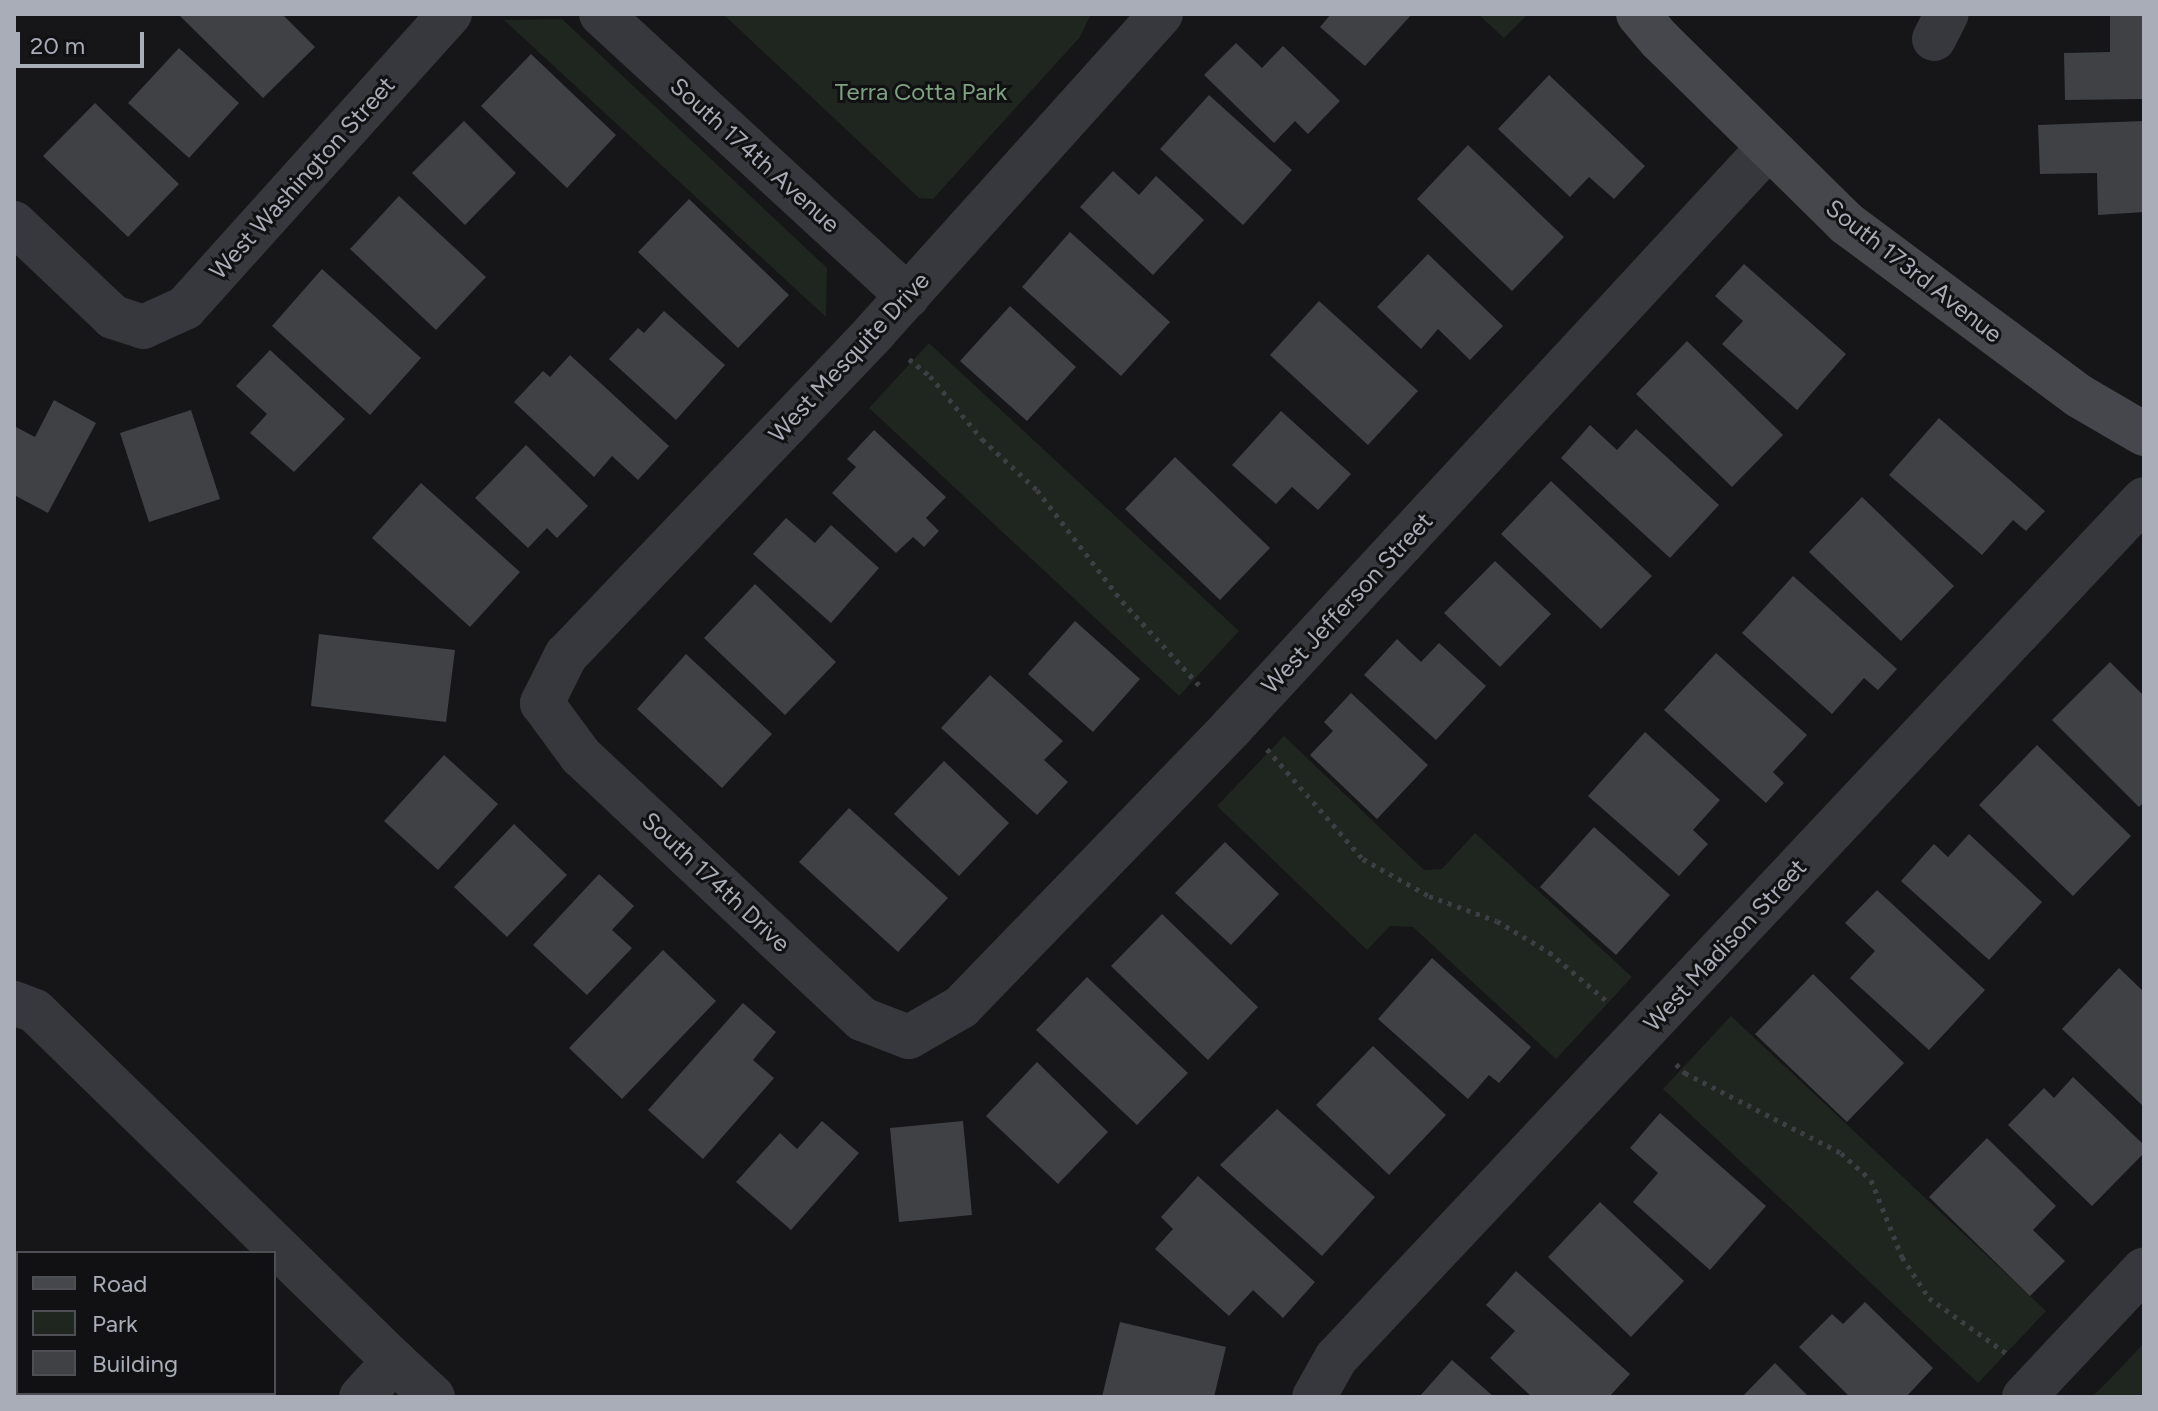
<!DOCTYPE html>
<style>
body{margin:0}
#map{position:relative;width:2158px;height:1411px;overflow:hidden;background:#161618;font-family:Figtree,sans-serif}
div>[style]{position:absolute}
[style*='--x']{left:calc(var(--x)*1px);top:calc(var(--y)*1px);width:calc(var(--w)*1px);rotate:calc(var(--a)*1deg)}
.green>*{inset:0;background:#1e261f}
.building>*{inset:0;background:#404145}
.path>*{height:5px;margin-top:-2.5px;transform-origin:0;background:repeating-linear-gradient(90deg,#3d3f44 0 4px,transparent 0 10px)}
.street>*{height:44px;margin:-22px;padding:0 22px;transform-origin:22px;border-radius:22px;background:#37383d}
.secondary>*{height:44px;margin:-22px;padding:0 22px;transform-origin:22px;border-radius:22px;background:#45474d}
span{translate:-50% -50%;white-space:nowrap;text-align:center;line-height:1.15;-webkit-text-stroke:6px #111113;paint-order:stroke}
.park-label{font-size:24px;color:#7fa381}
.street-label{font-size:24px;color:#a8adb8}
.frame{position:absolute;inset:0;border:16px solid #a8adb8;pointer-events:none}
.legend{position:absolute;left:16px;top:1251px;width:260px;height:144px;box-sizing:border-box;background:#111113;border:2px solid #4d4f55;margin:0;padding:10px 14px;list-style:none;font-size:24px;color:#a8adb8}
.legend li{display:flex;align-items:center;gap:16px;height:40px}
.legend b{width:40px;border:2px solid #4d4f55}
.scale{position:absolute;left:16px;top:32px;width:128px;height:36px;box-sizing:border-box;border:4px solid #a8adb8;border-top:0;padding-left:10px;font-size:24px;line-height:28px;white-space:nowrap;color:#a8adb8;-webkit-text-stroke:6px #111113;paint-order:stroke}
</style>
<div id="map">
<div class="green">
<i style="clip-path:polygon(723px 14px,1091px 14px,1080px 37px,933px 199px,919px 198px)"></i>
<i style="clip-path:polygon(1478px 14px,1528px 14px,1504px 38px)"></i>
<i style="clip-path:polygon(562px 19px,827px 268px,826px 317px,504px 20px)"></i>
<i style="clip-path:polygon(929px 343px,1239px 631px,1179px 696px,869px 408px)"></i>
<i style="clip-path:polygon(1284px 736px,1424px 870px,1442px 869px,1475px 833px,1632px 977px,1556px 1059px,1413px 927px,1390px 926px,1367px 950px,1217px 806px)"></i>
<i style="clip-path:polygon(1731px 1016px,2046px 1311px,1978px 1383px,1663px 1089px)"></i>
<i style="clip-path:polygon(2144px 1343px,2144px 1397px,2092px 1397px,2113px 1376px)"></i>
</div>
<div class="building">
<i style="clip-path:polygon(178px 14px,282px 14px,315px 47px,263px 98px)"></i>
<i style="clip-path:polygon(1331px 14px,1412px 14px,1365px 66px,1320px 27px)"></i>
<i style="clip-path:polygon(2110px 14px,2144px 14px,2144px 99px,2065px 100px,2064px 53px,2110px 52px)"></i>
<i style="clip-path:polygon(1236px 43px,1262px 68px,1283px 46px,1340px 101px,1308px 134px,1295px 121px,1274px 143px,1204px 75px)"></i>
<i style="clip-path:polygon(179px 48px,239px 103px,189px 158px,128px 103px)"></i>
<i style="clip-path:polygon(531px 54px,616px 135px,567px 188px,481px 106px)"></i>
<i style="clip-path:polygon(1549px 75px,1645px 166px,1614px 199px,1589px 177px,1570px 197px,1498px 129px)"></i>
<i style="clip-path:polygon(1209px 95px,1292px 170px,1243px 225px,1160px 149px)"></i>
<i style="clip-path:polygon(95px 103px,179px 184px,128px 237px,43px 156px)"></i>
<i style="clip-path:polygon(464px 121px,516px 173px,465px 225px,412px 173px)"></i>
<i style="clip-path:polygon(2144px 121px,2144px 212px,2098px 215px,2097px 173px,2040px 174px,2038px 125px)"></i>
<i style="clip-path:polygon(1468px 145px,1564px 237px,1512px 291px,1417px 199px)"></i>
<i style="clip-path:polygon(1113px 171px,1139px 195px,1156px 176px,1204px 220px,1153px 275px,1080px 207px)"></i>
<i style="clip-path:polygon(399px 196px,486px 277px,436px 330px,350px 249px)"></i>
<i style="clip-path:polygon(689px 199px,789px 295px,738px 348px,638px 252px)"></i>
<i style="clip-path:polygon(1070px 232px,1170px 322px,1121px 376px,1022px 287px)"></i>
<i style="clip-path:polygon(1428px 254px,1503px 326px,1470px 360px,1438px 329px,1421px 349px,1377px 307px)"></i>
<i style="clip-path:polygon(1744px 264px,1846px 354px,1797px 410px,1722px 344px,1743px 321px,1715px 296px)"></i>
<i style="clip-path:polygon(322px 269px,421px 358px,370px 415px,272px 326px)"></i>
<i style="clip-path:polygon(1319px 301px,1418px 391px,1368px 445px,1270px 355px)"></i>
<i style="clip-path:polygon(1010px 306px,1076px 367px,1027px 421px,960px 361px)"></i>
<i style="clip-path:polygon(664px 311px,725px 365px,676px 420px,609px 359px,638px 328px,644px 333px)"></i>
<i style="clip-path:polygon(1687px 341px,1783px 435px,1732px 487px,1636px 394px)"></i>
<i style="clip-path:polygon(270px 350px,345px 419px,294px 472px,250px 433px,267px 414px,236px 386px)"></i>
<i style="clip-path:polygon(570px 355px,669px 446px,638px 480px,612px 456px,594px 477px,514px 402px,543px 371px,550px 377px)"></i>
<i style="clip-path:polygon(54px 400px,96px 423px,48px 513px,14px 495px,14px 426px,35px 437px)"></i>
<i style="clip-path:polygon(191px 410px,220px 499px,149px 522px,120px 433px)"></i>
<i style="clip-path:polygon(1281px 411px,1351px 474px,1318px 510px,1292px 487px,1276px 504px,1232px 465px)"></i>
<i style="clip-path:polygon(1939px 418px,2045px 511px,2026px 531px,2013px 520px,1982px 555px,1889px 475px)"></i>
<i style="clip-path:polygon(1590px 425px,1617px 450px,1636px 429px,1719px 505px,1670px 558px,1561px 458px)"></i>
<i style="clip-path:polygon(874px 430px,946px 497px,926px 518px,939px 531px,924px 547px,913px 537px,896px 553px,832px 493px,856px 467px,847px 459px)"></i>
<i style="clip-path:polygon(526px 445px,588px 506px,557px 538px,547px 528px,528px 548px,475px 498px)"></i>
<i style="clip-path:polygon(1175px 457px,1270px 548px,1220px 600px,1125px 509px)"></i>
<i style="clip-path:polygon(1551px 481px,1652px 576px,1601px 629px,1501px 534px)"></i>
<i style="clip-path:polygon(421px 483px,520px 572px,470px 627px,372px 538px)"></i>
<i style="clip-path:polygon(1862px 497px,1954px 586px,1901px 641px,1809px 552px)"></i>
<i style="clip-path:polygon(786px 518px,815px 543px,831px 525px,879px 568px,831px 623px,753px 554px)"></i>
<i style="clip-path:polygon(1495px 561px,1551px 614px,1500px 667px,1444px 613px)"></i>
<i style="clip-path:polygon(1793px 576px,1897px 669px,1878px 690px,1864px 678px,1832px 714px,1742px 633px)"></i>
<i style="clip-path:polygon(755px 584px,836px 662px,785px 715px,704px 638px)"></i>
<i style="clip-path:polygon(1075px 621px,1140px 679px,1093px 732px,1028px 674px)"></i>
<i style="clip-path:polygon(319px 634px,455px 650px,446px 722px,311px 706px)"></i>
<i style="clip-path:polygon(1397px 639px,1421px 662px,1439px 643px,1486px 686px,1436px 740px,1364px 675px)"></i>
<i style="clip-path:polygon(1716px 653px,1807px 735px,1773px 772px,1784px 783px,1766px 803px,1664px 710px)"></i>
<i style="clip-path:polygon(686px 654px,772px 734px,722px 788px,637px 709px)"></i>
<i style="clip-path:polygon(2110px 662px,2144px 696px,2144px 802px,2139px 807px,2052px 720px)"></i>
<i style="clip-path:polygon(990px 675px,1063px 741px,1044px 760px,1068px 782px,1037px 815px,941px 728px)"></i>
<i style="clip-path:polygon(1351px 693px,1428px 765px,1377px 819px,1310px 755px,1333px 731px,1324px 722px)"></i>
<i style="clip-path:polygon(1645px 732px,1720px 800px,1693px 830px,1708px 844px,1679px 876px,1588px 796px)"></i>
<i style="clip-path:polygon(2037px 745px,2131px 836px,2073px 896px,1979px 805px)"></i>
<i style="clip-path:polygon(444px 755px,498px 804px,438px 870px,384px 821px)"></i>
<i style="clip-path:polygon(944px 761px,1009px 823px,959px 876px,894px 814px)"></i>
<i style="clip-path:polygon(849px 808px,948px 898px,898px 952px,799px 862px)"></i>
<i style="clip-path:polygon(514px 824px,567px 875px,507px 937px,454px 887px)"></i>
<i style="clip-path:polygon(1594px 827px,1670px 895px,1616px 955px,1540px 887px)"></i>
<i style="clip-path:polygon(1969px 834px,2042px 902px,1989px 960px,1901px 881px,1934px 844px,1948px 857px)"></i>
<i style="clip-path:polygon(1225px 842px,1279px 894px,1231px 945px,1175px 893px)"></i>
<i style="clip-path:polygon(599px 874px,634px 906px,612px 930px,632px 948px,587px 995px,533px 945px)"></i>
<i style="clip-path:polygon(1877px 890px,1985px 990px,1929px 1050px,1850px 978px,1875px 951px,1845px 923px)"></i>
<i style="clip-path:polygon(1162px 914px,1258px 1007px,1208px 1060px,1111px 966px)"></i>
<i style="clip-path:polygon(663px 950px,716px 1001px,622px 1099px,569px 1048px)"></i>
<i style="clip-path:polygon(1432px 958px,1531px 1047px,1499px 1083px,1489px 1075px,1468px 1099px,1378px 1019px)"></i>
<i style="clip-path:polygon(2119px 968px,2144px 992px,2144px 1107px,2062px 1029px)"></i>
<i style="clip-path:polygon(1813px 974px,1904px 1063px,1847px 1122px,1755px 1034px)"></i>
<i style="clip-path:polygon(1087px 977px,1188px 1073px,1137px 1125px,1036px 1030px)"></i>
<i style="clip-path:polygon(743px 1003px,776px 1032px,753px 1060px,774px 1078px,703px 1159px,648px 1110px)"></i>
<i style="clip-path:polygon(1373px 1046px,1446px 1115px,1389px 1175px,1316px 1105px)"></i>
<i style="clip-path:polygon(1037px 1062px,1108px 1132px,1058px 1184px,986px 1116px)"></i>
<i style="clip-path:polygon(2073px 1077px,2144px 1145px,2144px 1153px,2092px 1206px,2008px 1125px,2044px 1088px,2054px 1098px)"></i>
<i style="clip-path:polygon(1277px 1109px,1375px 1197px,1322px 1256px,1220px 1165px)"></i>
<i style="clip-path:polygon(1660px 1113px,1766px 1206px,1710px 1270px,1633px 1202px,1658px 1173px,1630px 1148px)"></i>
<i style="clip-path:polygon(822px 1121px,859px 1153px,791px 1230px,736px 1182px,780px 1133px,797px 1149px)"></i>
<i style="clip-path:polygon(963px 1121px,972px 1215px,899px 1222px,890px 1128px)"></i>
<i style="clip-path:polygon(1987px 1138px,2056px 1206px,2033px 1230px,2065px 1261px,2030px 1296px,1929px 1197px)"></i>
<i style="clip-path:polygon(1198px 1176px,1315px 1282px,1283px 1318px,1253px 1290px,1229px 1316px,1155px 1249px,1173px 1229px,1161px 1217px)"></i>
<i style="clip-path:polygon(1600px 1202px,1684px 1281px,1631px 1337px,1548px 1257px)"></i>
<i style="clip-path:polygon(1516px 1271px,1630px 1374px,1609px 1397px,1532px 1397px,1490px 1358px,1515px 1331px,1486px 1305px)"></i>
<i style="clip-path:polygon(1865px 1302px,1933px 1368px,1906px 1397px,1850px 1397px,1799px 1347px,1832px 1314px,1843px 1324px)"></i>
<i style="clip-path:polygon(1120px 1322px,1226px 1347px,1214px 1397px,1102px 1397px)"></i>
<i style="clip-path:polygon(1452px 1360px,1494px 1397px,1419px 1397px)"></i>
<i style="clip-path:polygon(1775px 1363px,1809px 1397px,1742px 1397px)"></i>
</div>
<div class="path">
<i style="--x:909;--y:359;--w:27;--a:39"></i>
<i style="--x:930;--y:376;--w:82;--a:50.5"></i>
<i style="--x:982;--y:439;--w:75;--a:42.8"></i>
<i style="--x:1037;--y:490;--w:140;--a:52.6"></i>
<i style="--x:1122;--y:601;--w:114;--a:47.5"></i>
<i style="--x:1267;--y:749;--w:146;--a:48.9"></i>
<i style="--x:1363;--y:859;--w:76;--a:29.3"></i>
<i style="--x:1429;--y:896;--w:72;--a:20.2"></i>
<i style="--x:1497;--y:921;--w:61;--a:30.8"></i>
<i style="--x:1549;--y:952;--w:79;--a:40.4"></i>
<i style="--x:1676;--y:1064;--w:13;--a:45"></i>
<i style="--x:1685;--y:1073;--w:175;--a:27.1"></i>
<i style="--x:1841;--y:1153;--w:40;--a:42"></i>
<i style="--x:1871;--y:1180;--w:83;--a:68.1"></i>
<i style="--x:1902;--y:1257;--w:49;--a:56.6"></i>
<i style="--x:1929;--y:1298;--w:95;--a:35.5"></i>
</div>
<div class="street">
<i style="--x:601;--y:14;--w:417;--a:42.6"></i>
<i style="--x:1161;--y:14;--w:428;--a:132"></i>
<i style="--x:875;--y:332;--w:447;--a:133.7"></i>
<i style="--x:566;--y:655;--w:54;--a:116.6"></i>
<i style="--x:542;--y:703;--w:66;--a:53.7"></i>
<i style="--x:581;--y:756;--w:385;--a:43.1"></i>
<i style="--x:862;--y:1019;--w:50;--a:21"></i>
<i style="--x:909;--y:1037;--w:60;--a:-30"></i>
<i style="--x:961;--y:1007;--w:390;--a:-45.9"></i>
<i style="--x:1232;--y:727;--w:789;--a:-47.21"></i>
<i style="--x:1934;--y:39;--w:28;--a:-63"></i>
<i style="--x:14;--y:223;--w:137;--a:43.5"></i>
<i style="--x:113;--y:317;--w:32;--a:18"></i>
<i style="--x:143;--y:327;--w:46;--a:-24.3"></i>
<i style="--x:185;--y:308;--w:396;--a:-48"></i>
<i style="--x:14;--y:1003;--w:22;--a:21"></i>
<i style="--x:35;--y:1011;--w:501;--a:44.27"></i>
<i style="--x:361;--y:1397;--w:49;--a:-47.5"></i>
<i style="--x:394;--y:1361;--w:53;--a:42.7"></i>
<i style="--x:1314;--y:1397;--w:45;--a:-60.6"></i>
<i style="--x:1336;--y:1358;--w:1179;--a:-46.75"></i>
<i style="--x:2024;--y:1397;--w:175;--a:-46.8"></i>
</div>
<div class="secondary">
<i style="--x:1638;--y:14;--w:34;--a:50"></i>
<i style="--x:1660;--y:40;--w:261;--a:44.5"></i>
<i style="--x:1846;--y:223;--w:290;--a:36.6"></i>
<i style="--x:2079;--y:396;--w:75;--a:30.3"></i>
</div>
<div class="park-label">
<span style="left:921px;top:92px">Terra Cotta Park</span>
</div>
<div class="street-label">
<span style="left:755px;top:155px;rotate:42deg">South 174th Avenue</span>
<span style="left:302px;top:178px;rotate:-48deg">West Washington Street</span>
<span style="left:1914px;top:271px;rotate:38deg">South 173rd Avenue</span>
<span style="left:849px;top:357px;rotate:-47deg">West Mesquite Drive</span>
<span style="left:1347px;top:603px;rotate:-47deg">West Jefferson Street</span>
<span style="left:716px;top:882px;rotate:43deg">South 174th Drive</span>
<span style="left:1725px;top:945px;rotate:-47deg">West Madison Street</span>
</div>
<div class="frame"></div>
<ul class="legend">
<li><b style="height:10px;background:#45474d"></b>Road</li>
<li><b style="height:22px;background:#1e261f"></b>Park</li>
<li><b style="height:22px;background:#404145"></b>Building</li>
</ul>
<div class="scale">20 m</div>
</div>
